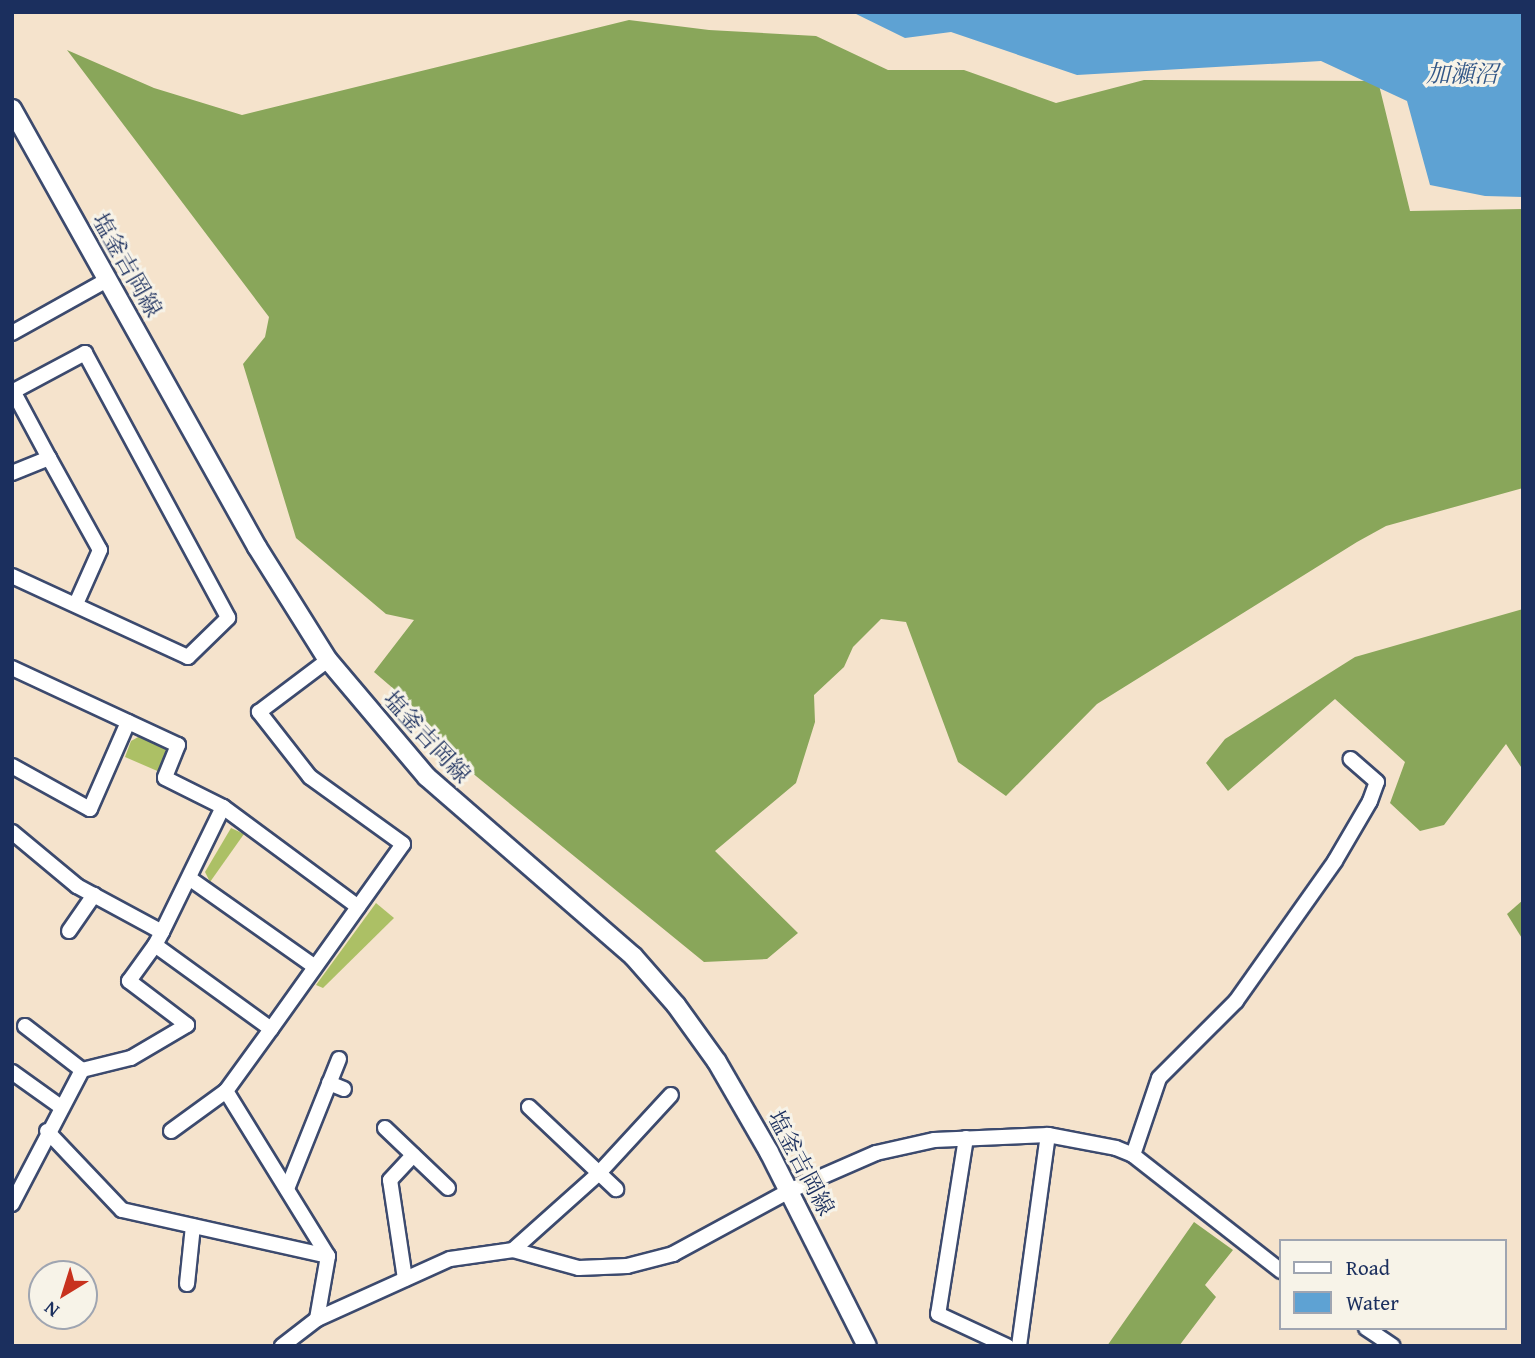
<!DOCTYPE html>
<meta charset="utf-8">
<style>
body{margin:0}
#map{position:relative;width:1535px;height:1358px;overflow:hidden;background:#f5e3cc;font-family:"Gentium Book Plus","Noto Serif JP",serif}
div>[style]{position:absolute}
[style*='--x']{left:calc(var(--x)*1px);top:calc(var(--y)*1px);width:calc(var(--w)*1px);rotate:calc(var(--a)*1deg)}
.green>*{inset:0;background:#acc065}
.forest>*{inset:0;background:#89a65a}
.water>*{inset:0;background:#5ea2d3}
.roads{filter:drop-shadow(2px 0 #3c4a6e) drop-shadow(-2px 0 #3c4a6e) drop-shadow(0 2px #3c4a6e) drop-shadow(0 -2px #3c4a6e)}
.minor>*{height:14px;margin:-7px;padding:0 7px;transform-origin:7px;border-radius:7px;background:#fff}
.major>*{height:18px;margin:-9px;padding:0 9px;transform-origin:9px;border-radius:9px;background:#fff}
span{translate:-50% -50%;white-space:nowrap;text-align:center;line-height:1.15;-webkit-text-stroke:6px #f7f3e8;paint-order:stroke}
.street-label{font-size:23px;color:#1b2f5e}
.water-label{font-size:24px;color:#325787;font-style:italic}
.frame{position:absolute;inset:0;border:14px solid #1b2f5e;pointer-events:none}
.legend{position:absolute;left:1279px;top:1239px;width:228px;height:91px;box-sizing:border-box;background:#f7f3e8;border:2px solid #9fa5b1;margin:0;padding:9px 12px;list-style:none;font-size:21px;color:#1b2f5e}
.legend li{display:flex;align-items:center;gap:14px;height:35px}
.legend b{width:35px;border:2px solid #9fa5b1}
.north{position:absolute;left:28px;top:1260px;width:70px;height:70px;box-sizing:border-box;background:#f7f3e8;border:2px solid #9fa5b1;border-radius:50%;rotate:218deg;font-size:19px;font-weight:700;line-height:28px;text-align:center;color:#1b2f5e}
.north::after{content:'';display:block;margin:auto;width:24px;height:32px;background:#c8321e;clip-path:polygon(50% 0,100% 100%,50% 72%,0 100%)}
</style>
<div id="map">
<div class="green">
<i style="clip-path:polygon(140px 736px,164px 747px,169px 758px,162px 773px,125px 757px,131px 741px)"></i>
<i style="clip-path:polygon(231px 828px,244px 834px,210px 882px,205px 872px)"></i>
<i style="clip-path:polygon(376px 903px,394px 918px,323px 988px,316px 985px)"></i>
</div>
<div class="forest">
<i style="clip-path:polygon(629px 20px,709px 30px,816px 36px,888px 70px,964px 70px,1056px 103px,1144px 80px,1378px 81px,1410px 211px,1523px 209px,1523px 488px,1386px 526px,1357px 542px,1097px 704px,1006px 796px,958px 762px,906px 622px,881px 619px,853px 647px,844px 667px,814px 695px,815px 722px,796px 783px,715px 851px,798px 933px,767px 959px,704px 962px,449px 754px,409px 702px,374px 672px,414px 620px,386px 614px,296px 538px,243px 364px,265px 337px,269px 317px,67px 50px,154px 88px,242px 115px)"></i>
<i style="clip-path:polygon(1523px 609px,1523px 770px,1506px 744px,1444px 825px,1420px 831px,1390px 803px,1405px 762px,1335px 699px,1228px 791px,1206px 763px,1225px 739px,1355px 657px)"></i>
<i style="clip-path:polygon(1523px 900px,1523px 940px,1507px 914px)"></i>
<i style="clip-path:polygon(1194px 1222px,1233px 1250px,1205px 1285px,1216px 1297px,1179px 1346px,1107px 1346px)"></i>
</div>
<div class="water">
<i style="clip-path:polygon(852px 12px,1523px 12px,1523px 197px,1485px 196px,1430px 185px,1407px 101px,1321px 61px,1077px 75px,951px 32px,905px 38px)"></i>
</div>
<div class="roads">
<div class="minor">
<i style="--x:12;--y:333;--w:109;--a:-29.2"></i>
<i style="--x:12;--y:392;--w:83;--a:-28.1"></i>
<i style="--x:85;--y:353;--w:301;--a:61.6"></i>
<i style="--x:228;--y:618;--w:56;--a:135.7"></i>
<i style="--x:188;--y:657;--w:194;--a:-155.3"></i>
<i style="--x:49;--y:458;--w:105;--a:61"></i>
<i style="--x:100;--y:550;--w:59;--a:114"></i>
<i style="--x:12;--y:473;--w:40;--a:-22"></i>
<i style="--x:49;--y:458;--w:76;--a:-118.2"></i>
<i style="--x:12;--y:668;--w:183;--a:24.9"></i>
<i style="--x:178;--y:745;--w:35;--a:112"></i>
<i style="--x:165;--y:778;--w:65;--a:26.6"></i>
<i style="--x:223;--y:807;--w:139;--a:116"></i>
<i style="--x:162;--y:932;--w:97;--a:-151.6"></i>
<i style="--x:77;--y:886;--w:85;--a:-140.3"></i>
<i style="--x:12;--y:766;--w:89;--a:28.9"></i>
<i style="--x:90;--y:809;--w:95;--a:-66.4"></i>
<i style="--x:223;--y:807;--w:168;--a:36.5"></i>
<i style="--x:189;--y:878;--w:154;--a:35.2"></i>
<i style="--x:69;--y:931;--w:44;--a:-55.2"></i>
<i style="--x:162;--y:932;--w:15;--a:118"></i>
<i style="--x:155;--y:945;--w:143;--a:35.9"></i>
<i style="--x:271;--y:1029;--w:77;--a:126"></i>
<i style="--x:226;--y:1091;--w:194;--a:58.3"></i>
<i style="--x:25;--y:1026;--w:72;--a:37.7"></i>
<i style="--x:82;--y:1070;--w:50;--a:-13.8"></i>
<i style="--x:131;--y:1058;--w:65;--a:-30.5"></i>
<i style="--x:187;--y:1025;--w:73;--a:-142.8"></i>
<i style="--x:129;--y:981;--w:44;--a:-54.2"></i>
<i style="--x:271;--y:1029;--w:227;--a:-54.5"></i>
<i style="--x:403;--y:844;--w:115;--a:-144.2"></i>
<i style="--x:310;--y:777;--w:83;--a:-128.1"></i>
<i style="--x:259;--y:712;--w:86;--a:-37"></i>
<i style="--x:12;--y:1072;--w:60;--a:35.5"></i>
<i style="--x:329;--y:1083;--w:16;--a:22"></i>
<i style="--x:529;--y:1107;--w:120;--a:43.3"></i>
<i style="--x:385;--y:1128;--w:87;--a:43.6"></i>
<i style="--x:47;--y:1131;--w:109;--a:46.5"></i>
<i style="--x:122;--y:1210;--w:211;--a:12.6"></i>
<i style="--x:328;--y:1256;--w:64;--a:99.9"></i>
<i style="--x:171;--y:1131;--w:68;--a:-36"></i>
<i style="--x:966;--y:1138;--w:178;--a:99"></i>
<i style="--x:938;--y:1314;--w:76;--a:24.9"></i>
<i style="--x:1133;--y:1155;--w:81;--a:-71.3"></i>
<i style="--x:1159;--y:1078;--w:109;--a:-45"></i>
<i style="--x:1236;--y:1001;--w:171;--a:-54.7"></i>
<i style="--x:1335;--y:861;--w:69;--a:-59.7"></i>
<i style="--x:1370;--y:801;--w:20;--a:-70"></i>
<i style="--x:1377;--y:782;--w:35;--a:-139"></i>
<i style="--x:287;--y:1189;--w:140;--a:-68.2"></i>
<i style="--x:12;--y:1204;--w:151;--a:-62.4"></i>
<i style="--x:513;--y:1250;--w:115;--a:-41.8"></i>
<i style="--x:599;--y:1173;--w:106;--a:-47.3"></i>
<i style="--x:405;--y:1279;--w:100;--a:-98.6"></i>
<i style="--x:390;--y:1180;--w:34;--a:-47"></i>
<i style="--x:187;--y:1284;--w:58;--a:-84.1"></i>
<i style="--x:1366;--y:1328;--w:32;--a:34"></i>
<i style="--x:282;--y:1346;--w:44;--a:-37.6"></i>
<i style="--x:317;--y:1319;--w:146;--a:-24.3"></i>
<i style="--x:450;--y:1259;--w:64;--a:-8.1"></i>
<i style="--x:513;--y:1250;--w:68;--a:15.3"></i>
<i style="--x:579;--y:1268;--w:48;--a:-2.4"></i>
<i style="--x:627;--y:1266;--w:48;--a:-14.6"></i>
<i style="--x:673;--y:1254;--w:132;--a:-28.5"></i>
<i style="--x:789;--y:1191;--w:95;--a:-23.6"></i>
<i style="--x:876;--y:1153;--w:59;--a:-12.6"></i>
<i style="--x:934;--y:1140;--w:114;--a:-2.5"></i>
<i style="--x:1048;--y:1135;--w:69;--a:10.8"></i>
<i style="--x:1116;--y:1148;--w:18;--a:22"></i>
<i style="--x:1133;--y:1155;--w:188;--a:38.1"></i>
<i style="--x:1019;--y:1346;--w:213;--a:-82.2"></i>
</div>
<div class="major">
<i style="--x:12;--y:109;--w:502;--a:60.78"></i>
<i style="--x:257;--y:547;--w:133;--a:57.9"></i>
<i style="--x:328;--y:660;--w:153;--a:49.8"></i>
<i style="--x:427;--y:777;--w:273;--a:41"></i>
<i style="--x:633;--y:956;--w:65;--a:48.7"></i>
<i style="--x:676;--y:1005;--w:70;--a:54.3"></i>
<i style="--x:717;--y:1062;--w:104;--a:60"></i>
<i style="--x:769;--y:1152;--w:217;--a:63.2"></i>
</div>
</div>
<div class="street-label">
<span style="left:127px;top:265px;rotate:60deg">塩釜吉岡線</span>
<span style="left:427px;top:737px;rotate:47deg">塩釜吉岡線</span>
<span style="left:801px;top:1163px;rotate:62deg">塩釜吉岡線</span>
</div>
<div class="water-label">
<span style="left:1462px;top:74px">加瀬沼</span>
</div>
<div class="frame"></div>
<ul class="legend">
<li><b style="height:9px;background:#fff"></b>Road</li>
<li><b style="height:19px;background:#5ea2d3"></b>Water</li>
</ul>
<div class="north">N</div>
</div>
